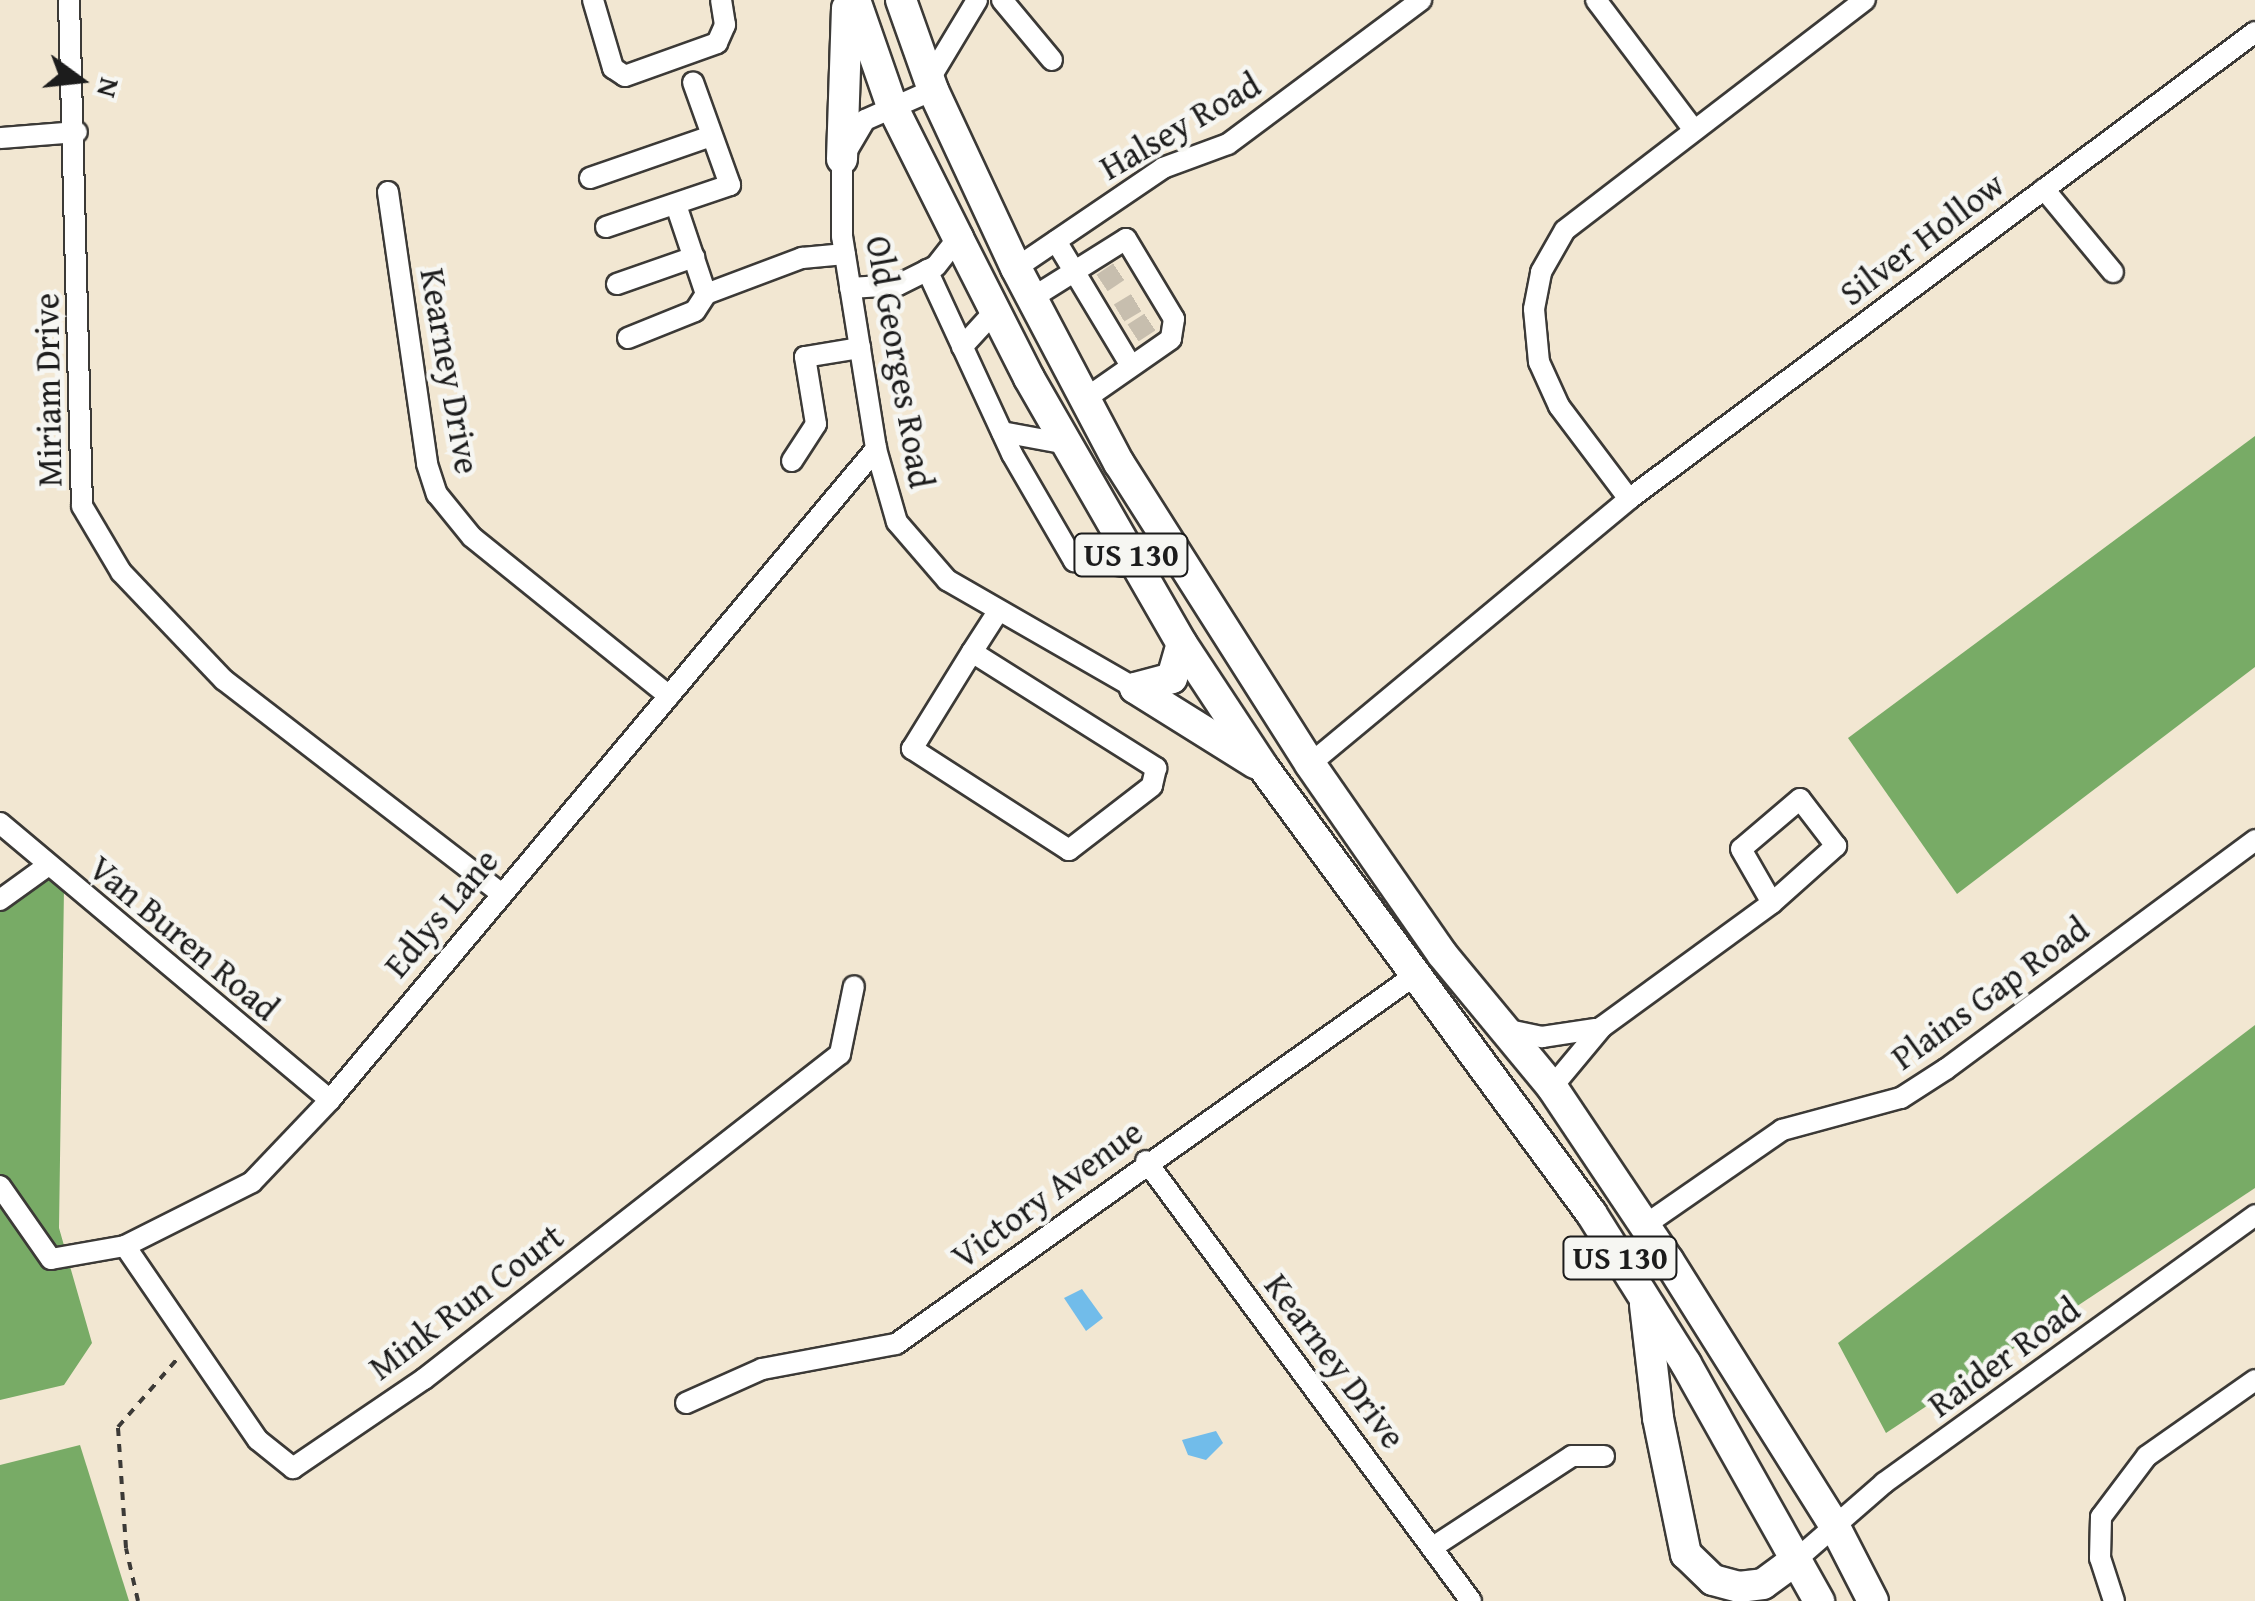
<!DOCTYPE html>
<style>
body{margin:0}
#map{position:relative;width:2255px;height:1601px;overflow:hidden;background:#f2e7d2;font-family:"Gentium Book Plus",serif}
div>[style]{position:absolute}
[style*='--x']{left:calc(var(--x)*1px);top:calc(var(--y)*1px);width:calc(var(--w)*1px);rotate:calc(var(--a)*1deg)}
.forest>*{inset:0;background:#78ab66}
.water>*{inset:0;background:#71bcea}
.minor-tunnel>*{height:20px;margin-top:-10px;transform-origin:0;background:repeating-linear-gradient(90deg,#c7beae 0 20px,transparent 0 30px)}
.path>*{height:4px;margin-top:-2px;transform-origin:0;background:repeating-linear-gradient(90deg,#3c3a37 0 8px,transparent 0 16px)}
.roads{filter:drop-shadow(2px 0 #3c3a37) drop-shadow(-2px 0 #3c3a37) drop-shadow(0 2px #3c3a37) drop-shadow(0 -2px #3c3a37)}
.minor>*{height:20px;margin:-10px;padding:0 10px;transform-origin:10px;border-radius:10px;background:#fff}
.highway>*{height:30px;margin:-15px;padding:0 15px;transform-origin:15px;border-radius:15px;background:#fff}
span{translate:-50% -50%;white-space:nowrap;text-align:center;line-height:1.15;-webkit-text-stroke:9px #f6f6f2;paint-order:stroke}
.shield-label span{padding:2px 8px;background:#f6f6f2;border:2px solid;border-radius:8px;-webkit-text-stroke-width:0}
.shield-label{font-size:32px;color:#1c1c1c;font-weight:700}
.street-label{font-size:35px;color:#1c1c1c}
.north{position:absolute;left:30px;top:30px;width:100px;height:100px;-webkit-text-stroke:8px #f6f6f2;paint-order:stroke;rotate:105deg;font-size:28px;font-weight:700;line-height:40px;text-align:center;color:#1c1c1c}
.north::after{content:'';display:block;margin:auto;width:35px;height:45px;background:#1c1c1c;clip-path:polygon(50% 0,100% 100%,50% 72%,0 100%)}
</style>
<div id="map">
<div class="forest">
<i style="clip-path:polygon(2255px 436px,2255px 667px,1957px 894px,1848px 738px)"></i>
<i style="clip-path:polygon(40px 869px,64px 888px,59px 1228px,92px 1343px,64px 1385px,0 1400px,0 897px)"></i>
<i style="clip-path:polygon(2255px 1025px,2255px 1188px,1886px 1433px,1838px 1343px)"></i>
<i style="clip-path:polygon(80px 1445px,129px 1601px,0 1601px,0 1465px)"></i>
</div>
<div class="water">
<i style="clip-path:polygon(1082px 1289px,1103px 1318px,1086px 1331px,1064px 1298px)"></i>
<i style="clip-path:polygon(1216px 1431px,1223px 1443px,1206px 1460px,1188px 1455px,1182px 1440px)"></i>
</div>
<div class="minor-tunnel">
<i style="--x:1102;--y:283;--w:27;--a:-34"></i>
<i style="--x:1119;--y:313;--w:29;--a:-31"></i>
<i style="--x:1133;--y:333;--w:27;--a:-33"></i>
</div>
<div class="path">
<i style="--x:138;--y:1601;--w:54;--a:-102.8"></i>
<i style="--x:126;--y:1548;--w:121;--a:-93.8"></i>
<i style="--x:118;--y:1427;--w:91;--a:-49"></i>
</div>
<div class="roads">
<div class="minor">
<i style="--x:69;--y:0;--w:506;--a:88.53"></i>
<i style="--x:82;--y:506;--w:77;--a:59.4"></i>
<i style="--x:121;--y:572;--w:149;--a:46.4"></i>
<i style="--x:224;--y:680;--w:347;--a:37.6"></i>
<i style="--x:593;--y:0;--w:71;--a:73.6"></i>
<i style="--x:613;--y:68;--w:14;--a:34"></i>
<i style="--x:625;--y:76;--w:98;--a:-19.7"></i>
<i style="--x:717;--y:43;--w:20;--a:-66"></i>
<i style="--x:725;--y:25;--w:25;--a:-99"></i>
<i style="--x:1002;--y:0;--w:78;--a:50.2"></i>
<i style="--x:1596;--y:0;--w:163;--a:53"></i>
<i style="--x:929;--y:80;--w:93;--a:-59"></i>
<i style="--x:933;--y:90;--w:74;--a:156.2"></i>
<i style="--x:865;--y:120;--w:45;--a:120.5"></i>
<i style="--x:842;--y:159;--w:77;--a:90"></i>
<i style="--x:842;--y:236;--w:216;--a:80.9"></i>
<i style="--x:876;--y:449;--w:76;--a:74"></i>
<i style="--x:897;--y:522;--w:77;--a:49.2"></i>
<i style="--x:947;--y:580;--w:217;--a:29.9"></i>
<i style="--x:0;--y:138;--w:77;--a:-4.5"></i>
<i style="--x:590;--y:178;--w:128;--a:-19.1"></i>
<i style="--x:2044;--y:189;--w:108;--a:50.3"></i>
<i style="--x:388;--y:192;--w:275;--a:81.8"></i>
<i style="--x:427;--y:464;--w:32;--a:72"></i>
<i style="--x:437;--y:494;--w:55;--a:50.9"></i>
<i style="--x:472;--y:537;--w:253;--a:38.9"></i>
<i style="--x:676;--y:205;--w:94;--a:71.4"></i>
<i style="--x:706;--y:294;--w:103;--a:-20.6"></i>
<i style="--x:802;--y:258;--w:43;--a:-5.3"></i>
<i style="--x:606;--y:227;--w:131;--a:-18.7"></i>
<i style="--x:730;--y:185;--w:109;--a:-109.8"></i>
<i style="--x:1056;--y:241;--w:146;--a:59"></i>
<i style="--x:1016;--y:268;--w:178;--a:-34.2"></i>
<i style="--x:1163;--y:168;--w:69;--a:-20.3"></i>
<i style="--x:1228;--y:144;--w:241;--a:-36.7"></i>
<i style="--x:927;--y:270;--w:203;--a:65.2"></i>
<i style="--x:1012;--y:454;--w:124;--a:59.9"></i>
<i style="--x:1074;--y:561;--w:64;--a:5.4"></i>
<i style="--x:617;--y:284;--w:82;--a:-19.3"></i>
<i style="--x:850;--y:288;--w:48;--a:-3.6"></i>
<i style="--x:898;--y:285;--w:42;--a:-26.6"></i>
<i style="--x:936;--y:266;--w:36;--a:-52"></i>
<i style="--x:1032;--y:298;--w:111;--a:-32.1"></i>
<i style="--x:1126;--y:239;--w:93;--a:59"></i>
<i style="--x:1174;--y:319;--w:20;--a:99"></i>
<i style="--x:1171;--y:339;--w:105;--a:145.1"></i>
<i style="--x:628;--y:338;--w:72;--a:-21.9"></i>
<i style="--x:695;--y:311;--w:20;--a:-57"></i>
<i style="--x:962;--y:347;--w:49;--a:-47.5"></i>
<i style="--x:1002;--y:432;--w:66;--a:10.5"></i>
<i style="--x:792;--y:461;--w:44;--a:-57"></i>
<i style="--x:816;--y:424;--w:68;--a:-99.3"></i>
<i style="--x:805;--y:357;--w:56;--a:-9.3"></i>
<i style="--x:1629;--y:499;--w:116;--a:-127"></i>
<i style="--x:1559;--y:406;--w:48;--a:-114.4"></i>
<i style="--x:1539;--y:362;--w:53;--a:-95.4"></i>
<i style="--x:1534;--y:309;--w:38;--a:-79"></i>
<i style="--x:1541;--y:272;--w:48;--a:-60.3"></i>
<i style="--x:1565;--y:230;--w:378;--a:-37.5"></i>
<i style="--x:972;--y:652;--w:218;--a:32.2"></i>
<i style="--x:1156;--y:768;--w:18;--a:103"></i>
<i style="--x:1152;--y:786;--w:105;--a:142.4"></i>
<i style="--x:1069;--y:850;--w:187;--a:-147.2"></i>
<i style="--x:912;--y:749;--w:114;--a:-58.3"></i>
<i style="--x:972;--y:652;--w:46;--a:-57.3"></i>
<i style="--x:1310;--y:764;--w:415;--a:-39.7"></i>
<i style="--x:1629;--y:499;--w:781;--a:-36.72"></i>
<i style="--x:0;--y:823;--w:431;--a:40"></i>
<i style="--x:0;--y:900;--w:57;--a:-35.7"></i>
<i style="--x:1504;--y:1029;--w:39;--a:12"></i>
<i style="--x:1542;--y:1037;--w:54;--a:-8.6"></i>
<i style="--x:1552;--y:1087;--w:78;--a:-50.2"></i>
<i style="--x:1602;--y:1027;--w:210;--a:-36.1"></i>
<i style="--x:1772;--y:903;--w:86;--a:-41.7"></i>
<i style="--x:1836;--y:846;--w:59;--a:-127.5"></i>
<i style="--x:1800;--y:799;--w:77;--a:139.7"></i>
<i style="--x:1741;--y:849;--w:62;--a:60.1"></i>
<i style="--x:1146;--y:1161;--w:547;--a:53.55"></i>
<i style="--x:0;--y:1186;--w:89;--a:55.1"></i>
<i style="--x:51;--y:1259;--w:75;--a:-10"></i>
<i style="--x:125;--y:1246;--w:142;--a:-26.7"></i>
<i style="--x:252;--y:1182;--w:113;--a:-46.4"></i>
<i style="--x:330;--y:1100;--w:850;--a:-50.01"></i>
<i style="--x:1645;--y:1225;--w:167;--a:-34.7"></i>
<i style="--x:1782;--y:1130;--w:123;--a:-15.1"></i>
<i style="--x:1901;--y:1098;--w:54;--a:-32.8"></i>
<i style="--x:1946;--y:1069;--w:385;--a:-36.5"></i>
<i style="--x:125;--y:1246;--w:235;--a:55.6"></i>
<i style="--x:258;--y:1440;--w:45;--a:38.7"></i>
<i style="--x:293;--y:1468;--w:158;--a:-34.2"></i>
<i style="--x:424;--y:1379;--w:528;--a:-38"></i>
<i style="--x:840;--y:1054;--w:69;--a:-78.4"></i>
<i style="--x:686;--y:1403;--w:83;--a:-24.1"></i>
<i style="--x:762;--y:1369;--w:136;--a:-10.6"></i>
<i style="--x:896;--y:1344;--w:640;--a:-35.4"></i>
<i style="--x:1433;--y:1547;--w:166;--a:-33.2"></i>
<i style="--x:1572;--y:1456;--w:32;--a:0"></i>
<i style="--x:1797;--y:1559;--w:116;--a:-41.1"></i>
<i style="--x:1884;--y:1483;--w:458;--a:-35.8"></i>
<i style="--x:2114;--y:1601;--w:45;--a:-108"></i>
<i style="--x:2100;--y:1558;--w:41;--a:-88.6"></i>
<i style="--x:2101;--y:1517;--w:76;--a:-53"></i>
<i style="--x:2147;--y:1456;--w:132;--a:-35.1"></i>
</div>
<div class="highway">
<i style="--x:855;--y:0;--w:112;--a:70.8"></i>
<i style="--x:892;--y:106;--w:148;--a:63.4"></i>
<i style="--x:958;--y:238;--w:157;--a:63.1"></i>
<i style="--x:1029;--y:378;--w:307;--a:60.1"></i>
<i style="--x:1182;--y:644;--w:147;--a:56.6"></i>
<i style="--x:1263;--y:767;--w:554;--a:53.67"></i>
<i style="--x:1591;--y:1213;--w:178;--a:57.8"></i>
<i style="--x:1686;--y:1364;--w:272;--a:60.7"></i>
<i style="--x:901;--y:0;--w:96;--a:70.4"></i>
<i style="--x:933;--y:90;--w:196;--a:65"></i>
<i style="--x:1016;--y:268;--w:221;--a:62.2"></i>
<i style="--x:1119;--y:463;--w:356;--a:57.6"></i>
<i style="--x:1310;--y:764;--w:231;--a:55.2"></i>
<i style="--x:1442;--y:954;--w:173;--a:50.4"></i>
<i style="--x:1552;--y:1087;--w:208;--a:56.2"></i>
<i style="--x:1668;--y:1260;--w:313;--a:57.9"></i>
<i style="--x:1834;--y:1525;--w:85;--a:62.8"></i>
<i style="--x:842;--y:159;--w:151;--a:-88.1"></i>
<i style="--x:1135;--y:688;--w:142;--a:32"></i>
<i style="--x:1135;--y:688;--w:38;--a:-15"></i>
<i style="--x:1172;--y:678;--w:35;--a:-74"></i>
<i style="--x:1645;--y:1305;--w:114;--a:83.4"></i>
<i style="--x:1658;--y:1418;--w:139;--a:78.4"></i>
<i style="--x:1686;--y:1554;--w:37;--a:44"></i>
<i style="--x:1713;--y:1580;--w:27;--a:15"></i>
<i style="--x:1739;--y:1587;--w:24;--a:-7"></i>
<i style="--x:1763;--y:1584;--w:42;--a:-36.3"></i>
</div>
</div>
<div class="shield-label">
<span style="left:1131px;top:555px">US 130</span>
<span style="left:1620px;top:1258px">US 130</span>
</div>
<div class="street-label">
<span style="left:1180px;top:126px;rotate:-30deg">Halsey Road</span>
<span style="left:1922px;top:239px;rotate:-37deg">Silver Hollow</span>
<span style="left:900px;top:362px;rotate:80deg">Old Georges Road</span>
<span style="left:450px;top:371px;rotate:80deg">Kearney Drive</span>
<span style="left:48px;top:390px;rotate:-91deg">Miriam Drive</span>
<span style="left:441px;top:913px;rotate:-50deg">Edlys Lane</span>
<span style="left:184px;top:938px;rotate:40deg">Van Buren Road</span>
<span style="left:1990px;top:993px;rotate:-36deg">Plains Gap Road</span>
<span style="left:1047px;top:1194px;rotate:-36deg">Victory Avenue</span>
<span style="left:466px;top:1302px;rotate:-37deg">Mink Run Court</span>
<span style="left:2004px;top:1357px;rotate:-36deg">Raider Road</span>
<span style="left:1335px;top:1361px;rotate:53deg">Kearney Drive</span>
</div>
<div class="north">N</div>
</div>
